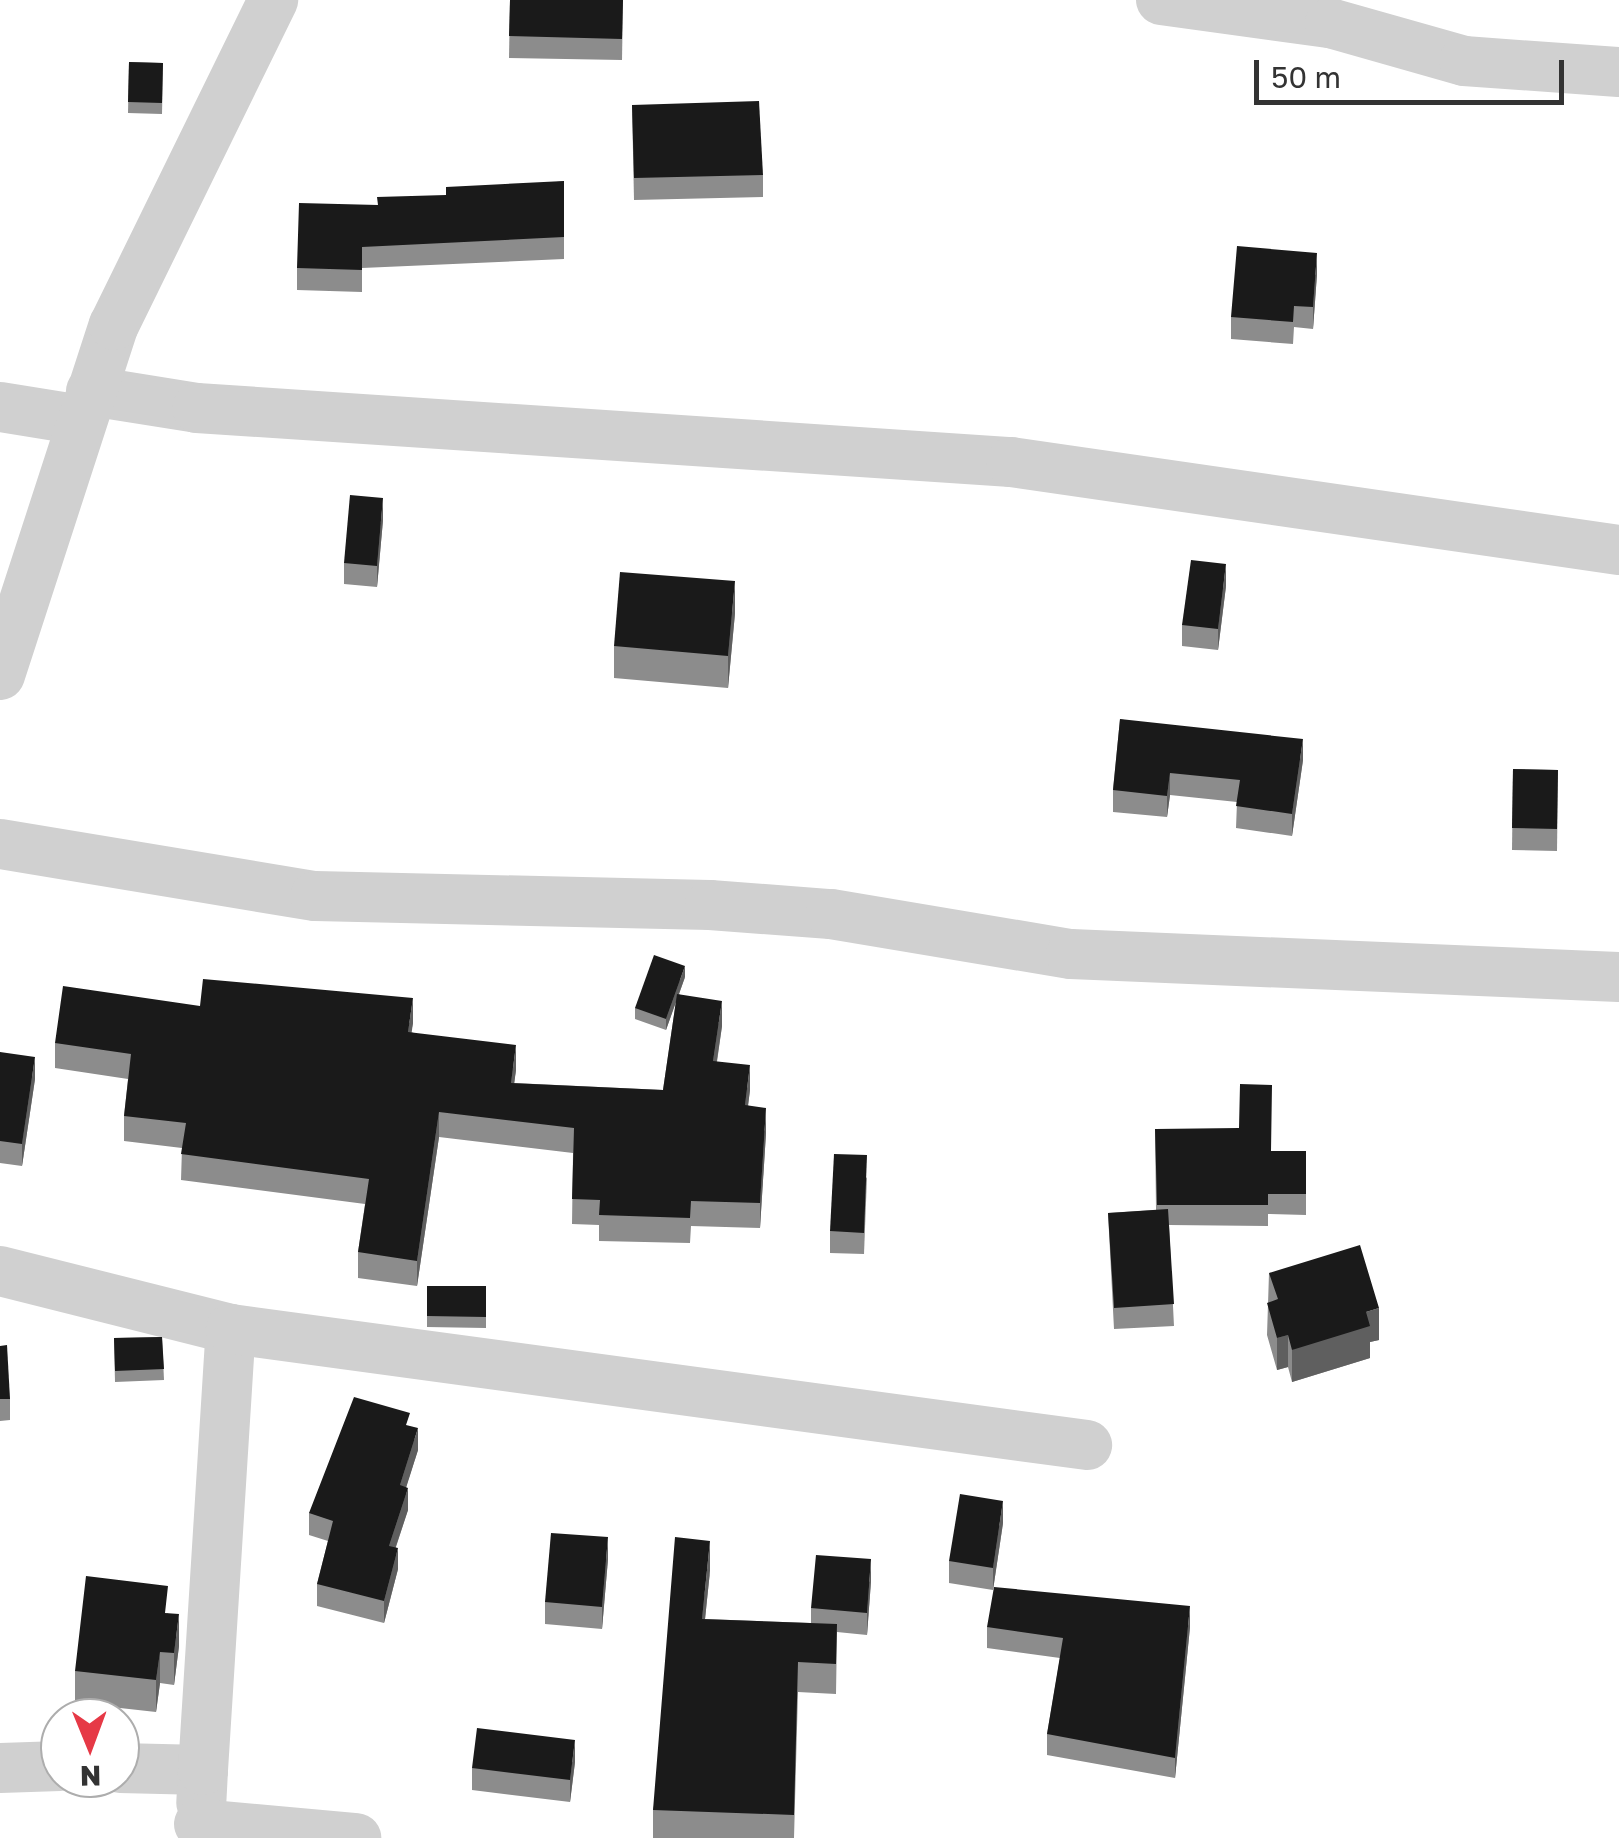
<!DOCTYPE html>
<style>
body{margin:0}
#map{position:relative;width:1619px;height:1838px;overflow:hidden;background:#fff;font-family:"Golos Text",sans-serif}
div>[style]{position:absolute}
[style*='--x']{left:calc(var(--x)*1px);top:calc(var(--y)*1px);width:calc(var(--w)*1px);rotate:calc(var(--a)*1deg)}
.minor>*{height:50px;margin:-25px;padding:0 25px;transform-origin:25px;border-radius:25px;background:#d0d0d0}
.wall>*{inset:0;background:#8c8c8c}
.shaded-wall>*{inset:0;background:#5f5f5f}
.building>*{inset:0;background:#1a1a1a}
span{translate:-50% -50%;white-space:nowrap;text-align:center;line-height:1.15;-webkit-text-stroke:10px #fff;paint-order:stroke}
.north{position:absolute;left:40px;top:1698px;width:100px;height:100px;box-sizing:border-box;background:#fff;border:2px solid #adadad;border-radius:50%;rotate:179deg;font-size:28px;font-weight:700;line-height:40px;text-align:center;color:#333}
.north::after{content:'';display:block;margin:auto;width:35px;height:45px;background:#e63946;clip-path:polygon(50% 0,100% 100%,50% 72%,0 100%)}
.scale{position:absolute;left:1254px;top:60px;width:310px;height:45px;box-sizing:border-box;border:5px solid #333;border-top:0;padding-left:12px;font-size:30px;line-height:35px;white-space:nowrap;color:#333;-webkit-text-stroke:8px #fff;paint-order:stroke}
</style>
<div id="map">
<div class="minor">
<i style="--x:1161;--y:0;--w:171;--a:7.8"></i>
<i style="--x:1330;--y:23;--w:139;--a:15.8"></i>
<i style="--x:1464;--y:61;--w:155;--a:4.1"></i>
<i style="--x:91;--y:391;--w:107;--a:9.1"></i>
<i style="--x:197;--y:408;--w:816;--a:3.8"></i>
<i style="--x:1011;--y:462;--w:614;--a:8.24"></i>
<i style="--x:0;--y:407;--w:82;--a:9.1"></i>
<i style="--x:0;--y:675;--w:368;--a:-72"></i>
<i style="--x:114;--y:325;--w:362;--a:-63.9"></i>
<i style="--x:0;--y:844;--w:319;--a:9.4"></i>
<i style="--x:315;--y:896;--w:395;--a:1.3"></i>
<i style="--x:710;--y:905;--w:121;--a:4.3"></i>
<i style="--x:831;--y:914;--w:243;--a:9.5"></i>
<i style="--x:1071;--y:954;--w:548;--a:2.4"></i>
<i style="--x:0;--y:1271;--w:238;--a:14.1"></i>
<i style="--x:0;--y:1768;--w:60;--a:-1.9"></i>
<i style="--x:120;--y:1768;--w:83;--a:1.4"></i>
<i style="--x:203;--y:1770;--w:33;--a:93"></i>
<i style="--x:203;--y:1770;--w:442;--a:-86.4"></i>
<i style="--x:231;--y:1329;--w:864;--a:7.72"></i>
<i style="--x:199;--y:1824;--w:158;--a:5.1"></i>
</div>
<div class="wall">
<i style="clip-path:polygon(510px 0,623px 0,622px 60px,509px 58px)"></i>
<i style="clip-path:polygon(129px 62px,163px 63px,162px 114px,128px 113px)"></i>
<i style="clip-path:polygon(632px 105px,763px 175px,763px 197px,634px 200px)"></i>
<i style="clip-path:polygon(564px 181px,564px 259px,362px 268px,362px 292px,297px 290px,297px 268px,377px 205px)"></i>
<i style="clip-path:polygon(1317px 274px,1313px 329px,1294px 327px,1293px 344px,1231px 339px,1231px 317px)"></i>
<i style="clip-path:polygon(383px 520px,377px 587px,344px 584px,344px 563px)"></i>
<i style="clip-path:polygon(1226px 586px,1218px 650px,1182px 646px,1182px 625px)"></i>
<i style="clip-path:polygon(735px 613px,728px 688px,614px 678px,614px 646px)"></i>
<i style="clip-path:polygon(1120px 719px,1303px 760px,1292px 836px,1236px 828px,1237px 802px,1170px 795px,1167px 817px,1113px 812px,1113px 790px)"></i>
<i style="clip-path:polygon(1513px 769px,1558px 770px,1557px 851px,1512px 850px)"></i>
<i style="clip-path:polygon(685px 977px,679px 994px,722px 1026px,717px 1062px,750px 1090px,748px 1105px,766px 1133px,760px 1228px,691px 1226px,690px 1243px,599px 1241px,599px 1225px,572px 1224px,573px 1153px,439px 1137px,417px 1286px,358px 1278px,358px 1252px,365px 1204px,181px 1180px,182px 1148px,124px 1141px,124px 1116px,128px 1079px,55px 1068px,55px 1043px,200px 1006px,413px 1023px,411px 1032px,516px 1070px,514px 1083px,663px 1090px,676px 1001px,666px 1030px,635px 1019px,635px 1008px)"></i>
<i style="clip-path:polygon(0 1052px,35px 1079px,22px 1166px,0 1163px)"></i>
<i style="clip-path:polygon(1155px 1129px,1271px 1151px,1306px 1151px,1306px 1215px,1268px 1214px,1268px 1226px,1169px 1225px,1174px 1326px,1114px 1329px,1108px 1213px,1156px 1210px)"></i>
<i style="clip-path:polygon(867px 1177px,864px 1254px,830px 1253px,830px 1231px)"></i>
<i style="clip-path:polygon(1269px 1273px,1379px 1340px,1370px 1342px,1370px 1358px,1292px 1382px,1288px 1367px,1277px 1370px,1267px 1335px)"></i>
<i style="clip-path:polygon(427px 1286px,486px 1286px,486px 1328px,427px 1327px)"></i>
<i style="clip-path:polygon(162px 1337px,164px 1380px,115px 1382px,114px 1338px)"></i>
<i style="clip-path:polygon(0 1346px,10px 1399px,10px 1420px,0 1421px)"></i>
<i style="clip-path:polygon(410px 1426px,418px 1450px,406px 1487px,408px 1510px,396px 1547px,398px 1569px,384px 1623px,317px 1606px,317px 1584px,328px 1541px,309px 1535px,309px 1513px)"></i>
<i style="clip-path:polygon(1003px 1523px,993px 1590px,949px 1583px,949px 1561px)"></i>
<i style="clip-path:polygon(608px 1559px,602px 1629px,545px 1624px,545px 1602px)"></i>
<i style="clip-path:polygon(710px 1571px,705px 1619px,811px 1623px,811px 1608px,871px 1581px,867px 1635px,837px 1632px,836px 1694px,798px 1692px,794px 1838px,653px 1838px,653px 1810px)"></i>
<i style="clip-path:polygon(168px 1613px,179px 1646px,174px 1685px,160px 1683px,156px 1712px,75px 1703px,75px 1671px)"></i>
<i style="clip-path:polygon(987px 1627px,1190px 1627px,1175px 1778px,1047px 1755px,1047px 1734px,1060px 1658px,987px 1648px)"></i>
<i style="clip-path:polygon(575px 1762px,570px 1802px,472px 1790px,472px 1768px)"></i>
</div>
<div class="shaded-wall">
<i style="clip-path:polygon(1317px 253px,1317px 274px,1313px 329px,1313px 307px)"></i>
<i style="clip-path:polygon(383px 498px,383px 520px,377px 587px,377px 566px)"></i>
<i style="clip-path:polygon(1226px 564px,1226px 586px,1218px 650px,1218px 629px)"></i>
<i style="clip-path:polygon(735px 581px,735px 613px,728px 688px,728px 656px)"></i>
<i style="clip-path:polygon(1303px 739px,1303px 760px,1292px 836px,1292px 814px)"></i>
<i style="clip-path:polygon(1170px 773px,1170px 795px,1167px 817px,1167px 796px)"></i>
<i style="clip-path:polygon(685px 966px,685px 977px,666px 1030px,666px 1019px)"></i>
<i style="clip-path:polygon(413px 998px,413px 1023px,408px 1057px,408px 1032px)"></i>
<i style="clip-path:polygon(722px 1001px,722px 1026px,713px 1086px,713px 1061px)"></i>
<i style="clip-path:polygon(516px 1045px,516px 1070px,511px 1108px,511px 1083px)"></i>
<i style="clip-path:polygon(35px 1057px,35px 1079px,22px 1166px,22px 1144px)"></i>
<i style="clip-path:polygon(750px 1065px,750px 1090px,745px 1130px,745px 1105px)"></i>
<i style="clip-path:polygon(766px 1108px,766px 1133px,760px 1228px,760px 1203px)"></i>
<i style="clip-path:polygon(439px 1112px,439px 1137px,417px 1286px,417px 1261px)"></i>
<i style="clip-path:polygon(1379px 1308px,1379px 1340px,1370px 1342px,1370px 1358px,1292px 1382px,1292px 1350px,1366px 1312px)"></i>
<i style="clip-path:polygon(1288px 1335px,1288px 1367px,1277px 1370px,1277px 1338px)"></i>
<i style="clip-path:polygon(418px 1428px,418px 1450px,400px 1507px,400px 1485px)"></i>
<i style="clip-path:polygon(408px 1488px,408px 1510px,389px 1567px,389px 1546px)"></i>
<i style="clip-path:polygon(1003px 1501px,1003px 1523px,993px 1590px,993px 1568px)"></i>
<i style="clip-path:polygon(608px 1537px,608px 1559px,602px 1629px,602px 1607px)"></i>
<i style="clip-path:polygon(710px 1541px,710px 1571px,702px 1648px,702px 1619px)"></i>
<i style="clip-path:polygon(398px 1548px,398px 1569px,384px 1623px,384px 1601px)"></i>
<i style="clip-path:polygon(871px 1559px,871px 1581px,867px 1635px,867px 1613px)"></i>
<i style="clip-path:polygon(1190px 1606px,1190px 1627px,1175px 1778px,1175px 1758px)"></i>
<i style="clip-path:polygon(179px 1614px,179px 1646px,174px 1685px,174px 1653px)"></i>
<i style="clip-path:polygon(160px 1652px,160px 1683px,156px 1712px,156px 1680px)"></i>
<i style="clip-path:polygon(575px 1740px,575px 1762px,570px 1802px,570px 1780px)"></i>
</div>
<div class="building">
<i style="clip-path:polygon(510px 0,623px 0,622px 39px,509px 36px)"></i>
<i style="clip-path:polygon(129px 62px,163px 63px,162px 103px,128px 102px)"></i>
<i style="clip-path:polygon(759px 101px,763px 175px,634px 178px,632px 105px)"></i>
<i style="clip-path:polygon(564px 181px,564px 237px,362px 247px,362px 270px,297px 268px,299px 203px,378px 205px,377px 197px,446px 195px,446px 187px)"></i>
<i style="clip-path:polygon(1237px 246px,1317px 253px,1313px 307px,1294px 306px,1293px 322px,1231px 317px)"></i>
<i style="clip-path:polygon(350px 495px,383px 498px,377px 566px,344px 563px)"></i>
<i style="clip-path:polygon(1191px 560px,1226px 564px,1218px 629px,1182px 625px)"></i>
<i style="clip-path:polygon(620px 572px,735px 581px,728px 656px,614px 646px)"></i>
<i style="clip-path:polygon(1120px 719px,1303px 739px,1292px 814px,1236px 806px,1240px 780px,1170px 773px,1167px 796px,1113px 790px)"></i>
<i style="clip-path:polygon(1513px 769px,1558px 770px,1557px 829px,1512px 828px)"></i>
<i style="clip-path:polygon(654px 955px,685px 966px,666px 1019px,635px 1008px)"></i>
<i style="clip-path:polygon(203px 979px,413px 998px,408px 1032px,516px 1045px,511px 1083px,663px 1090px,677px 994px,722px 1001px,713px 1061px,750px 1065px,745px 1105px,766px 1108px,760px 1203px,691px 1201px,690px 1218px,599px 1215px,600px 1200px,572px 1199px,574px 1128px,439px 1112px,417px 1261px,358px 1252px,369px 1179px,181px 1154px,186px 1123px,124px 1116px,131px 1054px,55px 1043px,63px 986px,200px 1006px)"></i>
<i style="clip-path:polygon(0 1052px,35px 1057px,22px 1144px,0 1141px)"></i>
<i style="clip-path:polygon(1240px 1084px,1272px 1085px,1271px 1151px,1306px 1151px,1306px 1194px,1268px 1194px,1268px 1205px,1157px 1205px,1155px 1129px,1239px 1128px)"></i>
<i style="clip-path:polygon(834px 1154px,867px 1155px,864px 1233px,830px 1231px)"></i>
<i style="clip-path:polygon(1168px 1209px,1174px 1304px,1114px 1308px,1108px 1213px)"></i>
<i style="clip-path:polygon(1360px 1245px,1379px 1308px,1366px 1312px,1370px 1326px,1292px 1350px,1288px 1335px,1277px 1338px,1267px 1303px,1278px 1299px,1269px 1273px)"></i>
<i style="clip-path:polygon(427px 1286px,486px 1286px,486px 1317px,427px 1316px)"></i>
<i style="clip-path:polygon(162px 1337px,164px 1369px,115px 1371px,114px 1338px)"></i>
<i style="clip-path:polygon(7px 1345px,10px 1399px,0 1399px,0 1346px)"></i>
<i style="clip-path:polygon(354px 1397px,410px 1413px,406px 1425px,418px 1428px,400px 1485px,408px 1488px,389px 1546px,398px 1548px,384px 1601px,317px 1584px,333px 1521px,309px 1513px)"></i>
<i style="clip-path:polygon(960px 1494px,1003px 1501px,993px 1568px,949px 1561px)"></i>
<i style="clip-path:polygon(551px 1533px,608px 1537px,602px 1607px,545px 1602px)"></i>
<i style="clip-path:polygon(675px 1537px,710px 1541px,702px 1619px,837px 1624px,836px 1664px,798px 1662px,794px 1815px,653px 1810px)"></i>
<i style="clip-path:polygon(816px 1555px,871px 1559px,867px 1613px,811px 1608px)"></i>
<i style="clip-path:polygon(86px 1576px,168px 1586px,165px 1613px,179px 1614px,174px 1653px,160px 1652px,156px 1680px,75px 1671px)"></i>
<i style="clip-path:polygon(994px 1587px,1190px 1606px,1175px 1758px,1047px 1734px,1063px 1638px,987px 1627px)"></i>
<i style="clip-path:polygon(477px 1728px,575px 1740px,570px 1780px,472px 1768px)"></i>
</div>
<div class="north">N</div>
<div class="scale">50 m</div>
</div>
